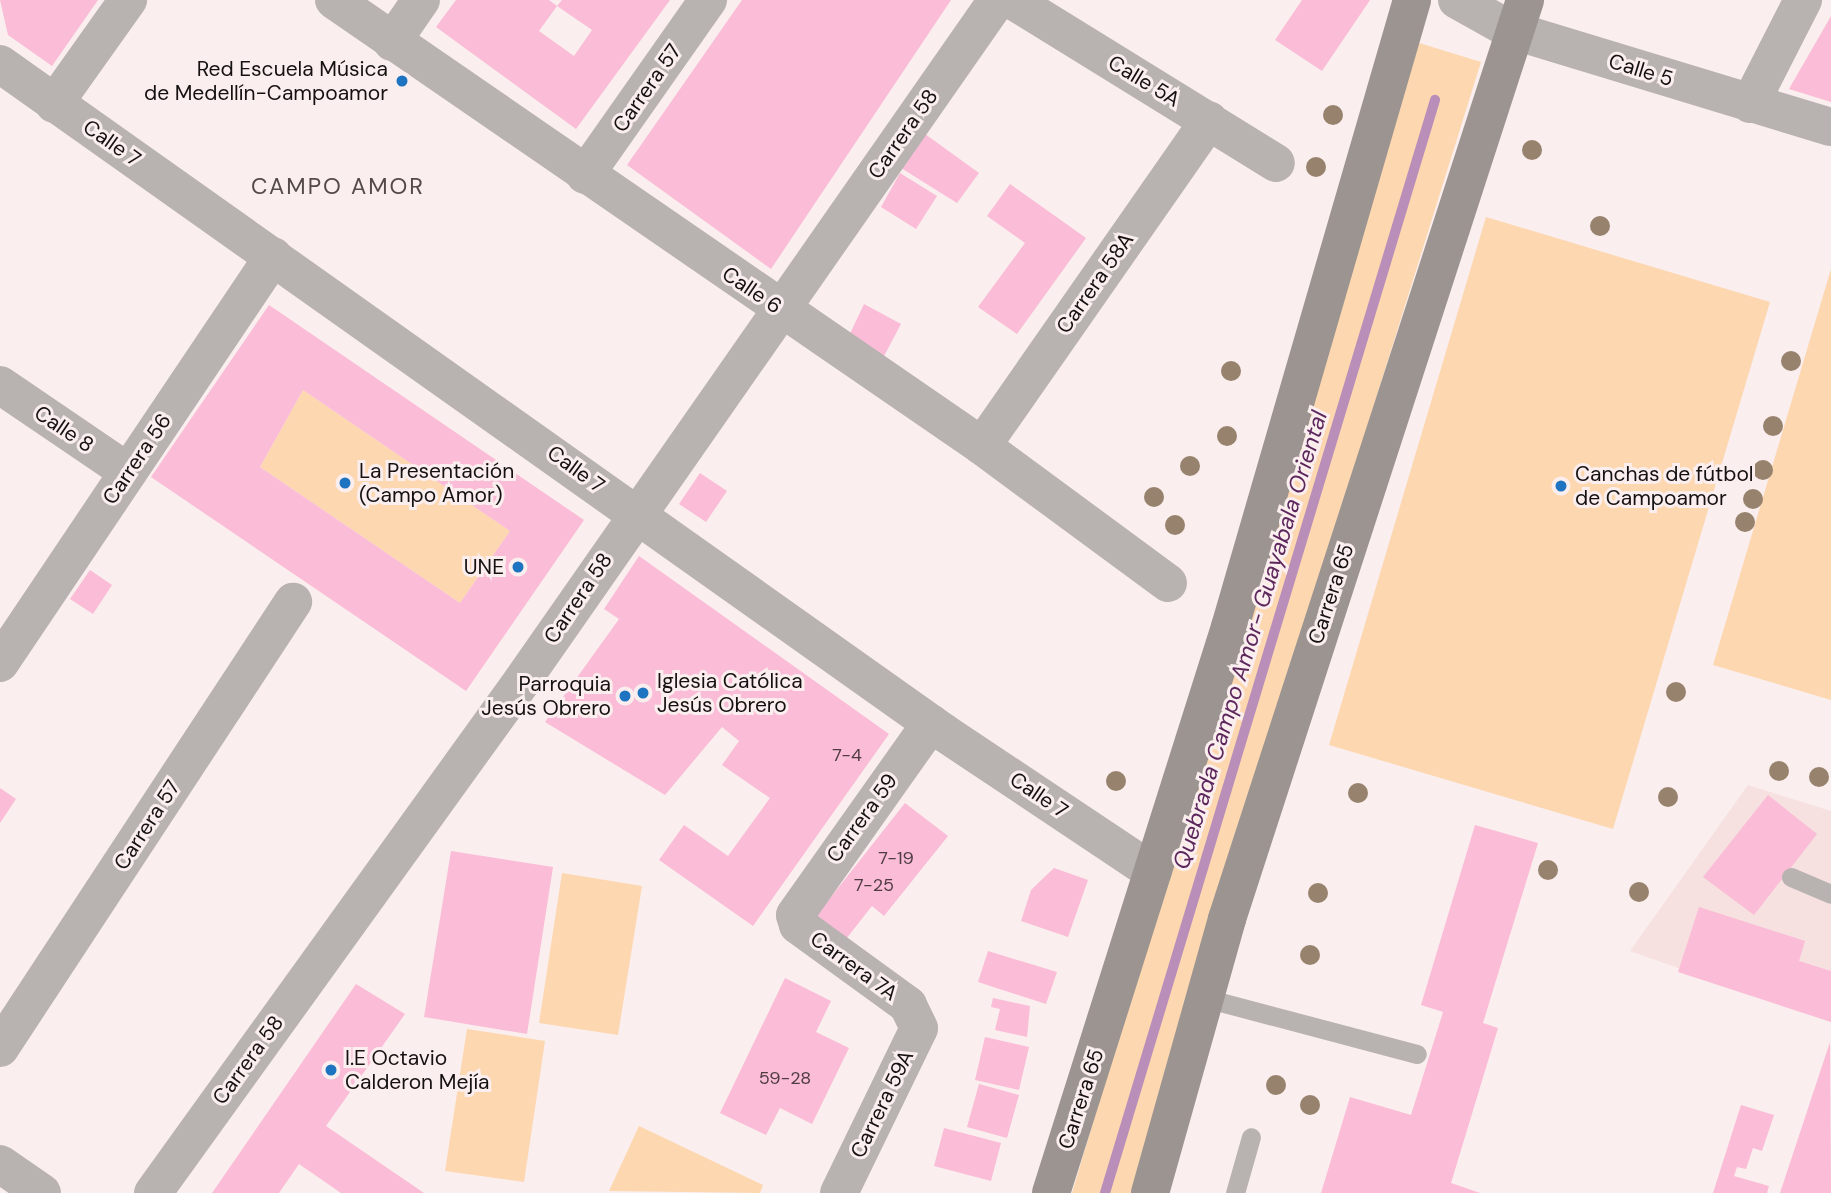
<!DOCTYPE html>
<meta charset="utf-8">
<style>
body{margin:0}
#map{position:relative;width:1831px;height:1193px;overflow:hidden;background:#fbeeee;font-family:"DM Sans",sans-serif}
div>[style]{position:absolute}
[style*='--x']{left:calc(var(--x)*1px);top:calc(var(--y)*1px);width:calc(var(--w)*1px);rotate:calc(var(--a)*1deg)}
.built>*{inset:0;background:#f6e0e0}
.green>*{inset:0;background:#fcd7b0}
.stream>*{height:10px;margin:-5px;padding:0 5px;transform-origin:5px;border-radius:5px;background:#b98eb8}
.building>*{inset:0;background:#fabcd6}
.service>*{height:19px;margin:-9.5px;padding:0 9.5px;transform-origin:9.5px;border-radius:9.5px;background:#b8b3b1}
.minor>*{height:38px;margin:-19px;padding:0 19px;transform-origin:19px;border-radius:19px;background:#b8b3b1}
.secondary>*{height:38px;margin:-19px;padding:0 19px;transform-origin:19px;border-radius:19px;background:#9b9491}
.trees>*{width:20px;height:20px;margin:-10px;border-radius:50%;background:#97826d}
.dots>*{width:19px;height:19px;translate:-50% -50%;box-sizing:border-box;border:4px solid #fbeeee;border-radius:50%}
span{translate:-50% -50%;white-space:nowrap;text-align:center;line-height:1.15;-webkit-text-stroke:6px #fbeeee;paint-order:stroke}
.number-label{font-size:18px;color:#4f3c42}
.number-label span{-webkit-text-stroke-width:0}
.poi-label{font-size:21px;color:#161111}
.right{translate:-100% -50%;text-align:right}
.left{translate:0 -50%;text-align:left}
.street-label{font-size:21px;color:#161111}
.neighbourhood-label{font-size:23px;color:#544a4a;letter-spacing:2px}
.water-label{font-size:23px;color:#5c275c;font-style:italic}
</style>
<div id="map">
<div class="built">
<i style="clip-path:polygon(1748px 785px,1831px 811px,1831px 1022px,1630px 951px)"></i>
</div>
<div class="green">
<i style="clip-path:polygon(1416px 42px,1481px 62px,1216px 911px,1135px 1193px,1072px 1193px)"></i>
<i style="clip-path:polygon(1486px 217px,1770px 302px,1613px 829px,1329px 745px)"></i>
<i style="clip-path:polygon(1831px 269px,1831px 700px,1713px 665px)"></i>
<i style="clip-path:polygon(303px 390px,510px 531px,460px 603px,260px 467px)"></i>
<i style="clip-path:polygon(562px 873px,642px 886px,618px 1035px,539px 1023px)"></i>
<i style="clip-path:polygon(467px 1029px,545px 1041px,524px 1182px,445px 1171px)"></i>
<i style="clip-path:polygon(639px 1126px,763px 1185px,760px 1193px,609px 1191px)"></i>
</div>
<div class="stream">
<i style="--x:1105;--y:1193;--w:1142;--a:-73.2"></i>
</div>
<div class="building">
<i style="clip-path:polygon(0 0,98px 0,52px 66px,8px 35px)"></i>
<i style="clip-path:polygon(456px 0,549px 0,557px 6px,539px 31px,574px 56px,592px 30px,557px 6px,562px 0,670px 0,576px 129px,436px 27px)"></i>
<i style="clip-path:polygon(742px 0,951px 0,771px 269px,627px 165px)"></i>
<i style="clip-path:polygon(1302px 0,1370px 0,1322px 71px,1275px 40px)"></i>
<i style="clip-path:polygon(1831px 16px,1831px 102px,1789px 89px)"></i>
<i style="clip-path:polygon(925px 134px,979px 173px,957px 203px,901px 168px)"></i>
<i style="clip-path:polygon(900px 173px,937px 196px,916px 229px,881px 207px)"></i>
<i style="clip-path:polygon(1010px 184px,1086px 238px,1017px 334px,978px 307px,1025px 243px,987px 216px)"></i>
<i style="clip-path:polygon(864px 304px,901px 324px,883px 358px,847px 340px)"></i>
<i style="clip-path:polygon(evenodd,269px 305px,584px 520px,466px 691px,151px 477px,269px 305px,303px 390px,510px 531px,460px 603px,260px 467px,303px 390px)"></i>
<i style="clip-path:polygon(700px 473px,727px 491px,706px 522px,679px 504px)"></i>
<i style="clip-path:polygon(639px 556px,889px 734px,753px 926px,659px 860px,684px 825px,728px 856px,770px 798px,722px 765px,739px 741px,722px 727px,665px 795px,545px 722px,619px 619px,604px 609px)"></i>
<i style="clip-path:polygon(90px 570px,112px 585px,93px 614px,70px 599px)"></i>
<i style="clip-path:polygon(0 788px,16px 799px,0 823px)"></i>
<i style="clip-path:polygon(1768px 795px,1817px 834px,1754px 915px,1703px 877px)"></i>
<i style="clip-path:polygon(905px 803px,948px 836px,884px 916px,872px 906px,846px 939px,816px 916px)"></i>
<i style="clip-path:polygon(1475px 825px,1538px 843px,1483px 1023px,1498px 1028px,1451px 1183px,1480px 1193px,1321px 1193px,1350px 1097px,1411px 1115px,1443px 1012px,1421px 1005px)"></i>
<i style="clip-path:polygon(451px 851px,553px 867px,527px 1034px,424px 1017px)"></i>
<i style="clip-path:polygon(1054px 868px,1088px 880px,1068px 937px,1021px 921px,1031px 890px)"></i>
<i style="clip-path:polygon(1699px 907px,1805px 941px,1799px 961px,1831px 971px,1831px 1022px,1678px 972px)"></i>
<i style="clip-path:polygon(988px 951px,1057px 972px,1046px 1004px,978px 982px)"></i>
<i style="clip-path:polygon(785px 978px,831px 1001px,816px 1032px,849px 1048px,812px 1124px,780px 1108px,766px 1135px,720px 1113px)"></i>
<i style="clip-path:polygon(356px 984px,405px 1014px,326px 1126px,424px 1193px,341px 1193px,299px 1164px,279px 1193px,212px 1193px)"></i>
<i style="clip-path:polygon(993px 998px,1030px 1006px,1027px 1037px,995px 1030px,1000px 1009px,991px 1007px)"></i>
<i style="clip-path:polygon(985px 1037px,1029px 1047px,1019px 1090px,975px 1080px)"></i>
<i style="clip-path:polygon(1830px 1042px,1831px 1193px,1780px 1193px)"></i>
<i style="clip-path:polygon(979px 1084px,1019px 1095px,1007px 1138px,967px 1127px)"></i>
<i style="clip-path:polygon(1741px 1105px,1774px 1115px,1762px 1151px,1753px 1148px,1746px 1169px,1737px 1167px,1734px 1176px,1769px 1186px,1767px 1193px,1713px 1193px)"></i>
<i style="clip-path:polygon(944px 1128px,1001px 1143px,991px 1181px,934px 1166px)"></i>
</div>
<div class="service">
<i style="--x:1791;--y:877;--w:43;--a:23"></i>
<i style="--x:1205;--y:998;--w:219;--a:14.8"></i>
<i style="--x:1235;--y:1193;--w:58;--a:-74.1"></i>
</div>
<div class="minor">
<i style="--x:334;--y:0;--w:787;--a:34.54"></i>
<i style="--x:982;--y:446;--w:231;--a:36.4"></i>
<i style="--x:1012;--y:0;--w:310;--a:31.7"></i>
<i style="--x:1457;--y:0;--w:62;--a:29.1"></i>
<i style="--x:1511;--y:30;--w:334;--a:16.9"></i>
<i style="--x:392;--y:42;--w:51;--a:-55.4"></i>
<i style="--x:0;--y:64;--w:1156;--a:35.31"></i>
<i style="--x:943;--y:732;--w:252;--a:33.7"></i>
<i style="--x:54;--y:104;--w:128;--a:-54.6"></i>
<i style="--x:1750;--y:104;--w:117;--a:-63"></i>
<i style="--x:585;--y:175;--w:214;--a:-54.9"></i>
<i style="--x:0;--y:385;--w:155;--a:34.2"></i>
<i style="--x:982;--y:446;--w:397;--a:-55.1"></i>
<i style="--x:0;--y:663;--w:490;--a:-56.1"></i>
<i style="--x:0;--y:1048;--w:534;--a:-56.7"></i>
<i style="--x:0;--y:1164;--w:51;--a:34.6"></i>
<i style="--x:153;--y:1193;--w:631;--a:-54.22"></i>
<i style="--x:522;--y:681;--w:830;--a:-55.1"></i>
<i style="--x:839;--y:1193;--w:183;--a:-64.1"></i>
<i style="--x:919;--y:1028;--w:25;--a:-116"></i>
<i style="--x:908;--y:1005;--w:136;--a:-144"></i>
<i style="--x:798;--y:925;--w:10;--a:-107"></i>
<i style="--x:795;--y:915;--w:235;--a:-54.7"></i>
</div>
<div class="secondary">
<i style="--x:1051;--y:1193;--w:594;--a:-72.45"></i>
<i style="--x:1230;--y:627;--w:653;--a:-73.81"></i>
<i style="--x:1150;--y:1193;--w:285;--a:-74.3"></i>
<i style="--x:1227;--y:919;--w:966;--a:-72.03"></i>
</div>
<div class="trees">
<i style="left:1333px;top:115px"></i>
<i style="left:1532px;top:150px"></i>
<i style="left:1316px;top:167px"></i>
<i style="left:1600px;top:226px"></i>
<i style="left:1791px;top:361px"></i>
<i style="left:1231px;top:371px"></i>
<i style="left:1773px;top:426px"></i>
<i style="left:1227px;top:436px"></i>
<i style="left:1190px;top:466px"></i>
<i style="left:1763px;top:470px"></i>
<i style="left:1154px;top:497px"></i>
<i style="left:1753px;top:499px"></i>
<i style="left:1745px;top:522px"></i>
<i style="left:1175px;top:525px"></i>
<i style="left:1676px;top:692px"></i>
<i style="left:1779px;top:771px"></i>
<i style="left:1819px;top:777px"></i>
<i style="left:1116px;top:781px"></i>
<i style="left:1358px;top:793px"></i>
<i style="left:1668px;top:797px"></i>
<i style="left:1548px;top:870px"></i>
<i style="left:1639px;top:892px"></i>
<i style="left:1318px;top:893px"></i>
<i style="left:1310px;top:955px"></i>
<i style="left:1276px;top:1085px"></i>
<i style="left:1310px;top:1105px"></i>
</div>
<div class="dots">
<i style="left:402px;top:81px;background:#1e74c1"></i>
<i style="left:345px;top:483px;background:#1e74c1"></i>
<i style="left:1561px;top:486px;background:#1e74c1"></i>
<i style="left:518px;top:567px;background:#1e74c1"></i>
<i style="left:643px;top:693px;background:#1e74c1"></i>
<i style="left:625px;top:696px;background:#1e74c1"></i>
<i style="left:331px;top:1070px;background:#1e74c1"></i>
</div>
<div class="number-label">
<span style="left:847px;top:755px">7-4</span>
<span style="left:896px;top:858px">7-19</span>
<span style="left:874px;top:885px">7-25</span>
<span style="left:785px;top:1078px">59-28</span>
</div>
<div class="poi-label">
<span class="right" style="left:388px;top:81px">Red Escuela Música<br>de Medellín-Campoamor</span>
<span class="left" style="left:359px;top:483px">La Presentación<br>(Campo Amor)</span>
<span class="left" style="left:1575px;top:486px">Canchas de fútbol<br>de Campoamor</span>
<span class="right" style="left:504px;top:567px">UNE</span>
<span class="left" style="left:657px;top:693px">Iglesia Católica<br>Jesús Obrero</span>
<span class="right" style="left:611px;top:696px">Parroquia<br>Jesús Obrero</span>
<span class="left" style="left:345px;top:1070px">I.E Octavio<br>Calderon Mejía</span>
</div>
<div class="street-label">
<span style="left:1641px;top:70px;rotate:17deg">Calle 5</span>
<span style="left:1144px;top:81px;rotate:31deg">Calle 5A</span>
<span style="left:647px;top:88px;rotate:-55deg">Carrera 57</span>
<span style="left:903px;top:134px;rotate:-55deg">Carrera 58</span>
<span style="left:112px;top:143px;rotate:35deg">Calle 7</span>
<span style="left:1095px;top:283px;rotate:-55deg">Carrera 58A</span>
<span style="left:752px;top:290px;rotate:34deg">Calle 6</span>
<span style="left:64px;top:429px;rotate:34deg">Calle 8</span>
<span style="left:137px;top:459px;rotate:-56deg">Carrera 56</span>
<span style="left:576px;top:469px;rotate:36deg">Calle 7</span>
<span style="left:1331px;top:594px;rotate:-72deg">Carrera 65</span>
<span style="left:578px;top:598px;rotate:-56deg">Carrera 58</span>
<span style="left:1039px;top:795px;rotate:34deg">Calle 7</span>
<span style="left:862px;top:818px;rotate:-54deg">Carrera 59</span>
<span style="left:147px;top:825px;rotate:-57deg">Carrera 57</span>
<span style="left:854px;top:966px;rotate:36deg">Carrera 7A</span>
<span style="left:248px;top:1060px;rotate:-54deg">Carrera 58</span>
<span style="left:1081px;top:1099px;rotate:-72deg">Carrera 65</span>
<span style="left:882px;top:1104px;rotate:-64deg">Carrera 59A</span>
</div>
<div class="neighbourhood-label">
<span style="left:338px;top:186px">CAMPO AMOR</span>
</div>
<div class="water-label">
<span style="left:1250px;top:640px;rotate:-73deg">Quebrada Campo Amor- Guayabala Oriental</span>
</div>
</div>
